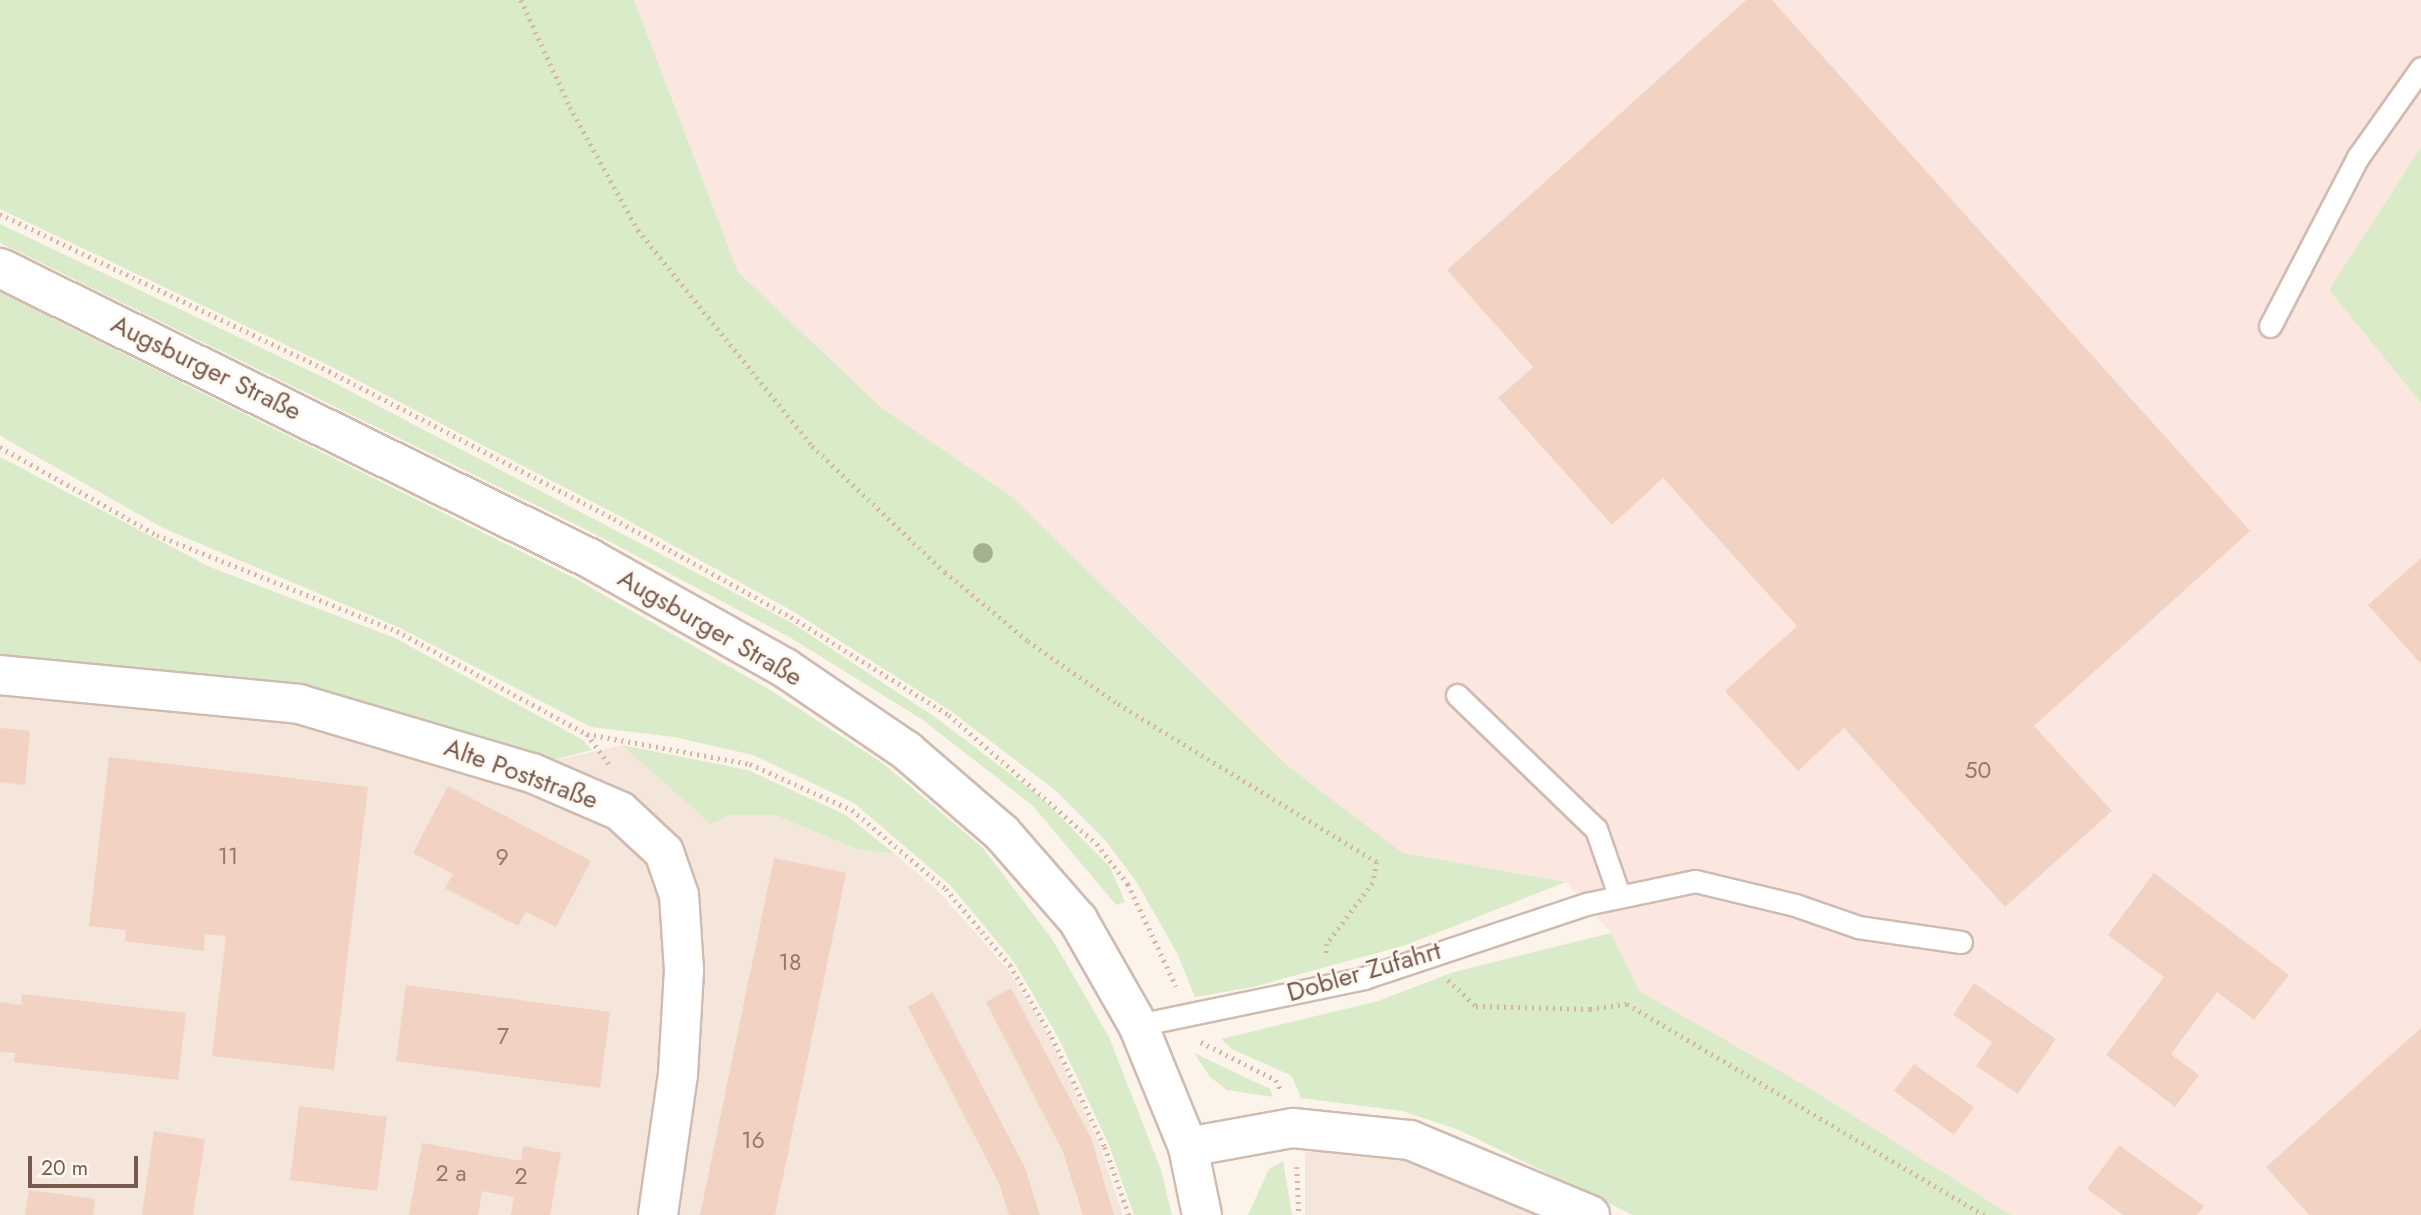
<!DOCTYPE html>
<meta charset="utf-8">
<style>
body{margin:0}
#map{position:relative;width:2421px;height:1215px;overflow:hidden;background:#fcf4eb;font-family:Jost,sans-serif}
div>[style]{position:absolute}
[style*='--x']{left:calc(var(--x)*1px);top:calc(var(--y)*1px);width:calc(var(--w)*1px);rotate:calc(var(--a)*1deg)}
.residential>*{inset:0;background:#f4e6da}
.commercial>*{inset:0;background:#fce6e0}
.green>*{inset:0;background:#d9ebc9}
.building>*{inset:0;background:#f1d2c3}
.path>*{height:4.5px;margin-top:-2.25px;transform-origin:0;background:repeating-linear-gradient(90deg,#d7b5a5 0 2px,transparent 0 7px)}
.roads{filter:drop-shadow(2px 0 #cfbbb0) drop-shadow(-2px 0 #cfbbb0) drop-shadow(0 2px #cfbbb0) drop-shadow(0 -2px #cfbbb0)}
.service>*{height:21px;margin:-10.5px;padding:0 10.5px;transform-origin:10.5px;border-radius:10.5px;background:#fff}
.minor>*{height:38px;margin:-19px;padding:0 19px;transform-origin:19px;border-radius:19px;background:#fff}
.secondary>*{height:38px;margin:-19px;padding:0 19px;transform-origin:19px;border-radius:19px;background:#fff}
.trees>*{width:20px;height:20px;margin:-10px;border-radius:50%;background:#a3b390}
span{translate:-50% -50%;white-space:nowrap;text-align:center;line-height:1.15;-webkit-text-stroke:5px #fff9f2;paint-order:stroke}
.number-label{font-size:23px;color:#96776b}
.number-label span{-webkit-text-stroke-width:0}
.street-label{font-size:26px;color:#78594e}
.scale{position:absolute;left:28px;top:1156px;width:110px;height:32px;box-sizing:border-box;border:4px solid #78594e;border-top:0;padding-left:9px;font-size:21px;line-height:24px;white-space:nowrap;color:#78594e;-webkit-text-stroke:5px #fff9f2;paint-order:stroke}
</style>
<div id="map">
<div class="residential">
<i style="clip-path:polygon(0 689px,297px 715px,534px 765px,622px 745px,666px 782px,729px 815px,775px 815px,857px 849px,895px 854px,938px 891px,1007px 968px,1050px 1038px,1100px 1146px,1123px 1215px,0 1215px)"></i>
<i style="clip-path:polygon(1342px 1145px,1407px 1149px,1564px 1215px,1305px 1215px,1305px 1153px)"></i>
</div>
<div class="commercial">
<i style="clip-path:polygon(evenodd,634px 0,1746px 0,1447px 270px,1533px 367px,1498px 399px,1611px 524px,1663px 478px,1797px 626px,1726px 691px,1798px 770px,1844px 728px,2005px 907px,2111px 811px,2034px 726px,2249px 531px,1772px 0,2421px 0,2421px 147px,2329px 290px,2421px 403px,2421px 558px,2369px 605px,2421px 664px,2421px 1028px,2266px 1167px,2309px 1215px,2197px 1215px,2203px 1205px,2119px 1145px,2087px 1189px,2123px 1215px,2011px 1215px,1806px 1086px,1639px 991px,1611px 933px,1566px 882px,1403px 853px,1289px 767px,1011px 496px,883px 409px,738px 272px,634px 0,2289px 975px,2254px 1020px,2217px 992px,2171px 1054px,2199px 1075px,2175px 1107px,2106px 1055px,2164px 977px,2289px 975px,634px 0,1974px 983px,2056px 1039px,2018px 1094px,1976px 1066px,1992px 1042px,1953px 1015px,1974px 983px,634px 0,1914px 1064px,1953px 1134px,1894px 1092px,1914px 1064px)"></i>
</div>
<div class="green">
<i style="clip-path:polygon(0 0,634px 0,738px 272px,883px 409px,1011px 496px,1289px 767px,1403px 853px,1566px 882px,1406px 945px,1253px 987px,1195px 997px,1177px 953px,1136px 881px,1104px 839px,1055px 790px,952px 712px,794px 612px,616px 514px,328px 365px,0 209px)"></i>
<i style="clip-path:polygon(2421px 147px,2421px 403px,2329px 290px)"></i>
<i style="clip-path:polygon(0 224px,327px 379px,792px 623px,935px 717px,1042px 798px,1110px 867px,1125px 902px,1116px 905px,1033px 806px,923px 720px,791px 638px,603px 538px,0 243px)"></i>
<i style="clip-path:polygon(0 292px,576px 579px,772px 691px,884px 764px,983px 848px,1052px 939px,1109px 1037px,1161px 1170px,1172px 1215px,1134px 1215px,1109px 1145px,1058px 1037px,1014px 962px,951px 886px,854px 803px,753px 755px,674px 737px,591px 727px,398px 627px,163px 528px,4px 438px,0 435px)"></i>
<i style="clip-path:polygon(0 457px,210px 567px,395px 638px,583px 740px,592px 750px,534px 765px,0 658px)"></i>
<i style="clip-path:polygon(622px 745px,748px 770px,846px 815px,895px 854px,857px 849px,775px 815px,729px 815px,711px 824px)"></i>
<i style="clip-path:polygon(1611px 933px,1639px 991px,1806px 1086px,2011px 1215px,1633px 1215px,1459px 1130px,1402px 1111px,1301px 1098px,1292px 1076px,1232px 1049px,1221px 1039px,1378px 1001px,1454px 972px)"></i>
<i style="clip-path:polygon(1194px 1053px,1270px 1089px,1273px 1097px,1227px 1090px,1210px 1077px)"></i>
<i style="clip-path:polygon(1283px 1161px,1292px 1215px,1248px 1215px,1269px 1169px)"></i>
</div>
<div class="building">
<i style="clip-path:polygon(1746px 0,1772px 0,2250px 531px,2034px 726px,2112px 811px,2005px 907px,1844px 728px,1798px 771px,1725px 691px,1797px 626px,1663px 478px,1612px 525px,1498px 398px,1533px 367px,1447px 270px)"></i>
<i style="clip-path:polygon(2421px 558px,2421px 664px,2368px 605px)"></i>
<i style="clip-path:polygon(0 728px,30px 731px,25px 785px,0 782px)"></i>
<i style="clip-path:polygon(109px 757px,368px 787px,334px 1070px,212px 1056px,226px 936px,205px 934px,204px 951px,125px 941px,126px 930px,89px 926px)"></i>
<i style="clip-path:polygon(448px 786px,591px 861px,556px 927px,526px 912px,518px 926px,445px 888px,453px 874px,413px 853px)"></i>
<i style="clip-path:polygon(774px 858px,846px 873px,775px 1215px,700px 1215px)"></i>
<i style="clip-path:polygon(2154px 873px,2289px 975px,2254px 1020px,2217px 992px,2171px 1054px,2199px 1075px,2175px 1107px,2106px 1055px,2164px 977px,2108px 935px)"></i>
<i style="clip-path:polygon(1974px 983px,2056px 1039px,2018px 1094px,1976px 1066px,1992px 1042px,1953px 1015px)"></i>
<i style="clip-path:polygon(406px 985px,610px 1012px,600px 1088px,396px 1061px)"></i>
<i style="clip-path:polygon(1011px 988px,1091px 1138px,1114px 1215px,1083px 1215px,1063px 1152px,986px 1002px)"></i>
<i style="clip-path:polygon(933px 992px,1025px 1168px,1040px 1215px,1009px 1215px,999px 1183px,908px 1007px)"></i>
<i style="clip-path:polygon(22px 994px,186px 1013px,178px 1080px,14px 1062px,15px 1053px,0 1052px,0 1002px,21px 1005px)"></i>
<i style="clip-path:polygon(2421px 1028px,2421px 1215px,2309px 1215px,2266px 1167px)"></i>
<i style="clip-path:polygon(1914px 1064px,1974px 1107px,1954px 1135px,1894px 1091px)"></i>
<i style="clip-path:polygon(299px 1106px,387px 1117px,377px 1191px,290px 1180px)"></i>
<i style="clip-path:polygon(154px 1131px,205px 1139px,193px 1215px,142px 1215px)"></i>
<i style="clip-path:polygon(422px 1143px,521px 1161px,523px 1146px,561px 1153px,550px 1215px,511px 1215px,514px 1197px,482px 1191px,478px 1215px,409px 1215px)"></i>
<i style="clip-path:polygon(2119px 1145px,2204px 1206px,2197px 1215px,2123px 1215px,2087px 1189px)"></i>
<i style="clip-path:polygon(29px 1190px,95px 1199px,93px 1215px,25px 1215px)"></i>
</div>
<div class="path">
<i style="--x:521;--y:0;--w:118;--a:65.4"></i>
<i style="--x:570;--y:107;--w:141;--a:61.1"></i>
<i style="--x:638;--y:230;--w:277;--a:51.1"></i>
<i style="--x:812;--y:446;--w:183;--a:43.5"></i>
<i style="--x:945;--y:572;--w:108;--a:39.7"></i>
<i style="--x:1028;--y:641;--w:110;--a:35"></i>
<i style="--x:1118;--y:704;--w:303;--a:31.4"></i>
<i style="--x:1377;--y:862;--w:21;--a:101"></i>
<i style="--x:1373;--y:883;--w:76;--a:127"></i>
<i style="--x:1327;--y:944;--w:14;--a:94"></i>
<i style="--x:0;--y:214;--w:365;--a:25.5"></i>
<i style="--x:329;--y:371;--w:321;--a:27.4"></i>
<i style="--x:614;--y:519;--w:202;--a:29"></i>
<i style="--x:791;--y:617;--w:186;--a:31.8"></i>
<i style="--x:949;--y:715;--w:196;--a:41.1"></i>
<i style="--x:1097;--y:844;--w:51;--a:52.2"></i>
<i style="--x:1128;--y:884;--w:113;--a:64.8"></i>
<i style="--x:0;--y:447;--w:180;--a:29.3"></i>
<i style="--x:157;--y:535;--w:258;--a:21.8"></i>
<i style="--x:397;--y:631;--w:216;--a:28.5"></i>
<i style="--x:587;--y:734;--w:166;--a:10.4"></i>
<i style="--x:750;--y:764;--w:112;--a:24.3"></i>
<i style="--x:852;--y:810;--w:123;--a:40"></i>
<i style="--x:946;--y:889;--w:99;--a:49.9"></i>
<i style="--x:1010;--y:965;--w:83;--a:59.7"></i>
<i style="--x:1052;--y:1037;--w:122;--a:64.3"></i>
<i style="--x:1105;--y:1147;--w:72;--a:70.6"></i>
<i style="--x:587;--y:734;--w:37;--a:54"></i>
<i style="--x:1448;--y:980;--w:38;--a:43"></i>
<i style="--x:1476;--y:1006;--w:114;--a:1.5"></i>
<i style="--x:1590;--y:1009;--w:37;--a:-8"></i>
<i style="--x:1627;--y:1004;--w:415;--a:30.6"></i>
<i style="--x:1201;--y:1042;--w:84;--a:26.9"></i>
<i style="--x:1276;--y:1080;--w:12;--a:66"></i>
<i style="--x:1297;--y:1167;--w:48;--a:87.6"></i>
</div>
<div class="roads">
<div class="service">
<i style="--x:2270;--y:326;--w:191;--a:-62.5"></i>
<i style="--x:2358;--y:157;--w:109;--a:-54.7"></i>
<i style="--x:1457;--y:695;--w:193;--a:44"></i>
<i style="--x:1596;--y:829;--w:70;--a:70.8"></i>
<i style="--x:1138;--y:1025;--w:231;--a:-11.7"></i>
<i style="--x:1364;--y:978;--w:234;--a:-18.4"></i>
<i style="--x:1586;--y:904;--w:111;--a:-11.9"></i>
<i style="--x:1695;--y:881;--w:103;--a:13.5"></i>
<i style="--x:1795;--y:905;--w:67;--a:19.2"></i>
<i style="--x:1858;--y:927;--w:104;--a:8.3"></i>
</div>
<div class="minor">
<i style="--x:0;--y:675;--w:300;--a:5.5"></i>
<i style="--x:299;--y:704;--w:243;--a:16.5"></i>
<i style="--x:532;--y:773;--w:96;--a:23.4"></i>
<i style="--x:620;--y:811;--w:60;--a:43"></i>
<i style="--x:664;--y:852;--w:46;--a:70.8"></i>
<i style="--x:679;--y:895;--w:75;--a:86.2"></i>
<i style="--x:684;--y:970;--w:104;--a:93.3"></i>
<i style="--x:678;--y:1074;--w:142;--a:98.1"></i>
<i style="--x:1188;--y:1147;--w:107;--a:-10.3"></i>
<i style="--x:1293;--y:1128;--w:118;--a:5.9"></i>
<i style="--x:1410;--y:1140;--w:195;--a:22.6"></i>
</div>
<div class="secondary">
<i style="--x:0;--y:268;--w:657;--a:26.21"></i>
<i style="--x:589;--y:558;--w:225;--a:29.3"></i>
<i style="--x:785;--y:668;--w:148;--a:34.2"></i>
<i style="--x:907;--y:751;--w:125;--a:40.8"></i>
<i style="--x:1002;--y:833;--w:116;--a:48.9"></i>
<i style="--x:1078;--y:920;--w:121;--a:60.3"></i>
<i style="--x:1138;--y:1025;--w:132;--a:67.7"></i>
<i style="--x:1188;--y:1147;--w:69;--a:78.4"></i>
</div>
</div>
<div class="trees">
<i style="left:983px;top:553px"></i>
</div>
<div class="number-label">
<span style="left:1978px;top:770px">50</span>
<span style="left:228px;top:856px">11</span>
<span style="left:502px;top:857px">9</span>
<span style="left:790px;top:962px">18</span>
<span style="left:503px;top:1036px">7</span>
<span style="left:753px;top:1140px">16</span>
<span style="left:451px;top:1173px">2 a</span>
<span style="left:521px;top:1176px">2</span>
</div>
<div class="street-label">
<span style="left:206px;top:368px;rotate:26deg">Augsburger Straße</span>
<span style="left:710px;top:628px;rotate:30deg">Augsburger Straße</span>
<span style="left:521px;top:774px;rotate:20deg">Alte Poststraße</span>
<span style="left:1364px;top:972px;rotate:-16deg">Dobler Zufahrt</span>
</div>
<div class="scale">20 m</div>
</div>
